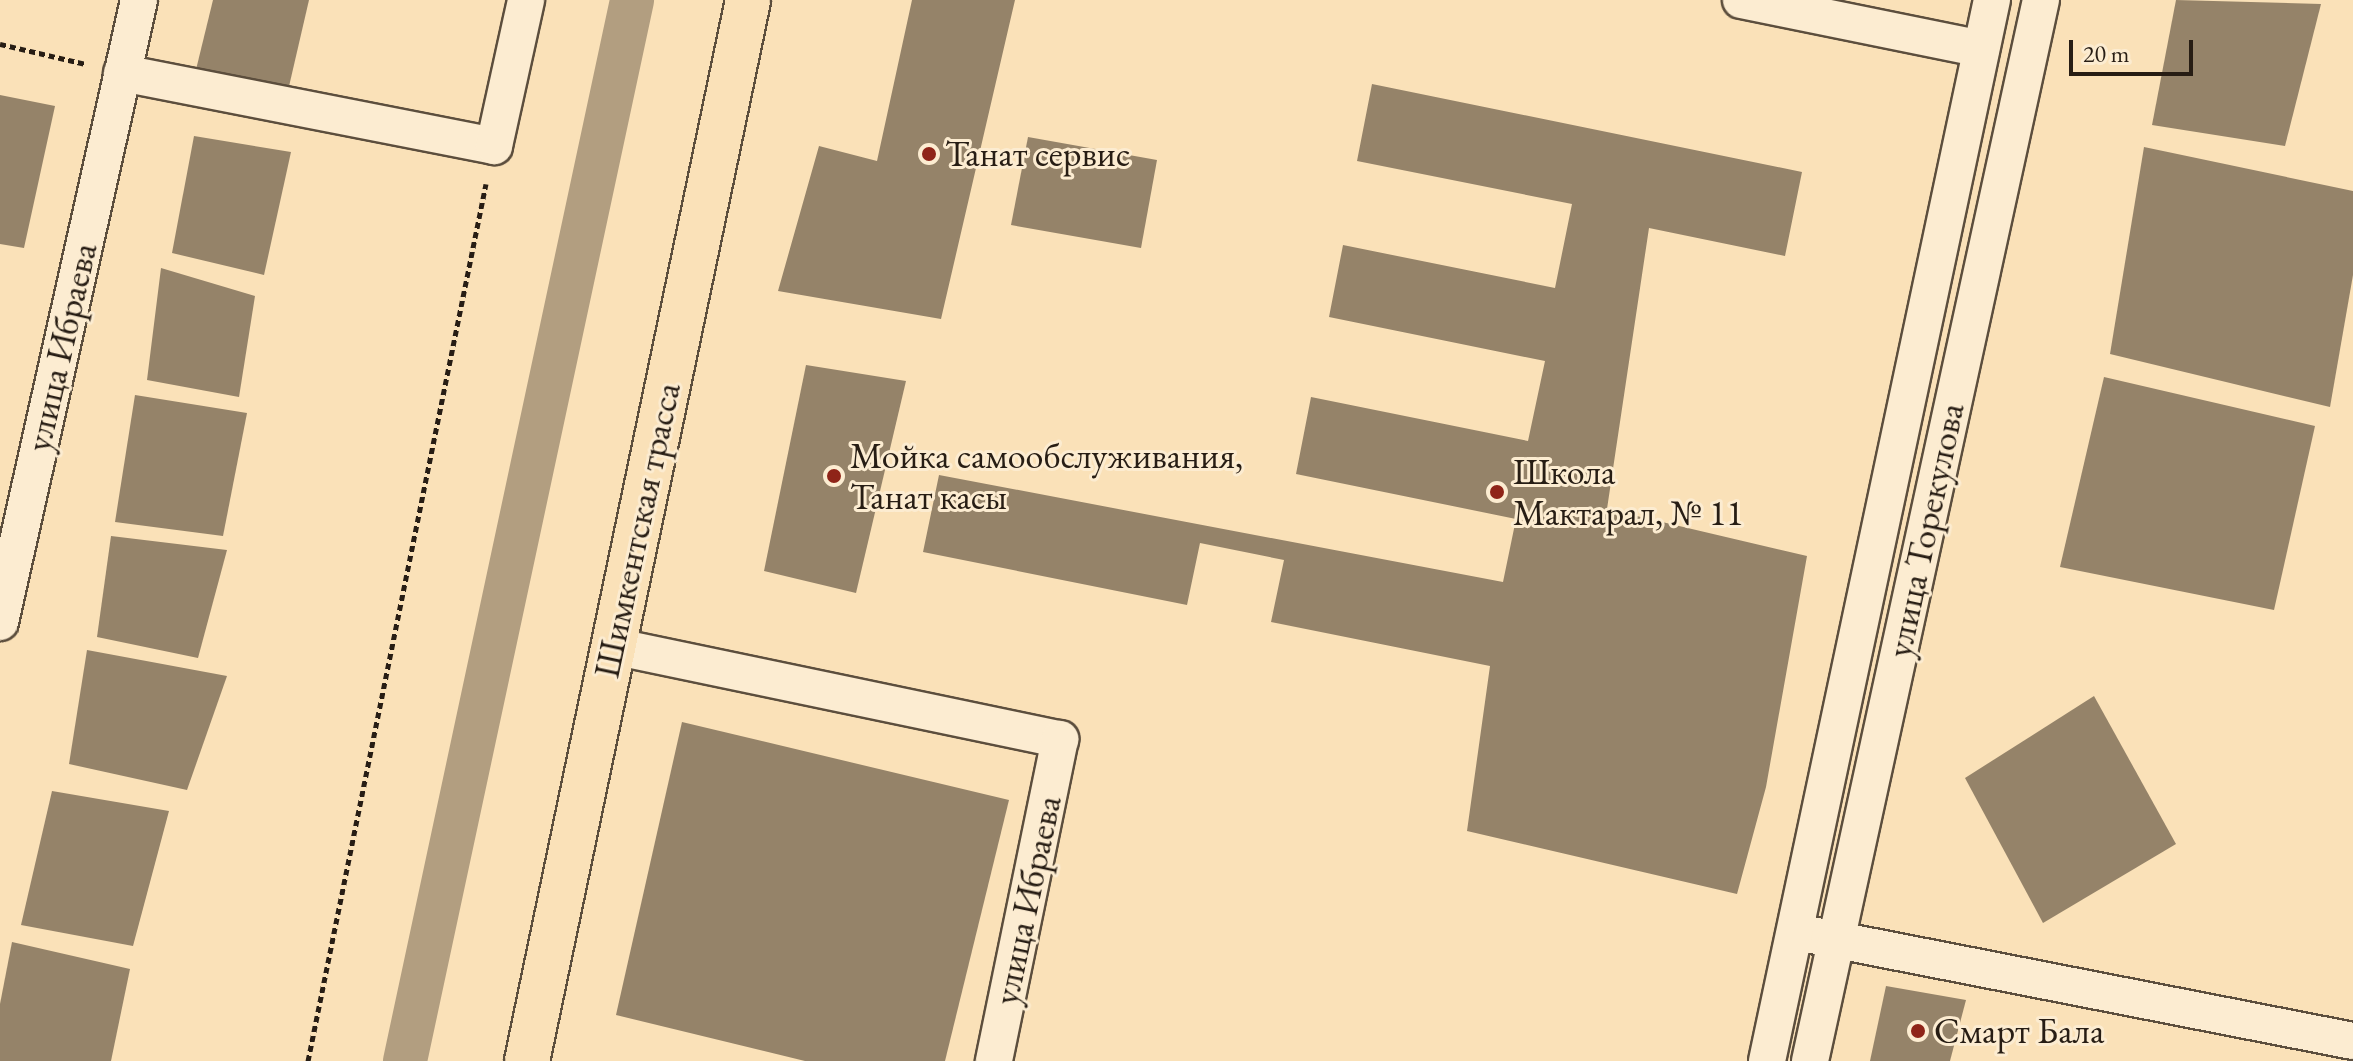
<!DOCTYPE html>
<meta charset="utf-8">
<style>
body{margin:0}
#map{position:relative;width:2353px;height:1061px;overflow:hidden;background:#fae1b8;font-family:"EB Garamond",serif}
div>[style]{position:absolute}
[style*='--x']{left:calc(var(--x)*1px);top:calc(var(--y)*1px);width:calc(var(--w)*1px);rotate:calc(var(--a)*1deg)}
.canal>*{height:44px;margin:-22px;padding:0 22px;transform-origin:22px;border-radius:22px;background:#b29e80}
.building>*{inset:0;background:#958369}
.path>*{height:5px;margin-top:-2.5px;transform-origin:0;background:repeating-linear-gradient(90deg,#271d14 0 6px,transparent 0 10px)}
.roads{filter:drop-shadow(2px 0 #5c4e3d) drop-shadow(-2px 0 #5c4e3d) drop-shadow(0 2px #5c4e3d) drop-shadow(0 -2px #5c4e3d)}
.street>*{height:36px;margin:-18px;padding:0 18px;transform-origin:18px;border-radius:18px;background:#fcecd1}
.primary>*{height:44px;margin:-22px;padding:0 22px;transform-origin:22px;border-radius:22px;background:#fae1b8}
.dots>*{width:22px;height:22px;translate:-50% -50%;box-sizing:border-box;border:4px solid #fcecd1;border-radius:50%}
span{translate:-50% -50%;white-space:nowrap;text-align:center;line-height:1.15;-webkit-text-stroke:6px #fcecd1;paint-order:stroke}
.poi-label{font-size:36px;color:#271d14}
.left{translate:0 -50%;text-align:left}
.street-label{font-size:36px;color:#271d14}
.scale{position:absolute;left:2069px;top:40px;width:124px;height:36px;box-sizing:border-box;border:4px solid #271d14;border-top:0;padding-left:10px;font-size:24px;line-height:28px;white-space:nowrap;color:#271d14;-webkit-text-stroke:6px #fcecd1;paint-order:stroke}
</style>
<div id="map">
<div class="canal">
<i style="--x:405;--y:1061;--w:1085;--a:-77.92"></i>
</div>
<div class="building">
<i style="clip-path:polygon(213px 0,309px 0,284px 108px,192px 86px)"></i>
<i style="clip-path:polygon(912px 0,1015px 0,941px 319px,778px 291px,819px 146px,877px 161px)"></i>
<i style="clip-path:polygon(2176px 0,2321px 4px,2285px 146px,2152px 125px)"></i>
<i style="clip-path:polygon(1372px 84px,1802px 172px,1785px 256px,1649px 228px,1607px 509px,1807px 556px,1766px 787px,1737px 894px,1467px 831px,1490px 666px,1271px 622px,1284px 560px,1200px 543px,1187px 605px,923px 552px,939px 475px,1503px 582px,1516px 519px,1296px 474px,1311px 397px,1528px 441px,1545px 361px,1329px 317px,1343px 245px,1555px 288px,1572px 204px,1357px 161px)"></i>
<i style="clip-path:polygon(0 95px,55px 106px,24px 248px,0 244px)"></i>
<i style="clip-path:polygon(194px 136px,291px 152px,264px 275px,172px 253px)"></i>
<i style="clip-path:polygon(1028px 137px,1157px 160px,1141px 248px,1011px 225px)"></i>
<i style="clip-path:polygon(2144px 147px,2353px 191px,2353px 275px,2330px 407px,2110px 354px)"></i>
<i style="clip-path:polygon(161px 268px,255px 296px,239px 397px,147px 380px)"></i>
<i style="clip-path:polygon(806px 365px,906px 381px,856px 593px,764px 571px)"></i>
<i style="clip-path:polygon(2104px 377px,2315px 426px,2274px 610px,2060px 567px)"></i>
<i style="clip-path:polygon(135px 395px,247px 413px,223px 536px,115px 522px)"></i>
<i style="clip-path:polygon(111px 536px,227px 550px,198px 658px,97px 637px)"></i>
<i style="clip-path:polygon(87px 650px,227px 676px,187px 790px,69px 764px)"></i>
<i style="clip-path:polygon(2094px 696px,2176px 844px,2043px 923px,1965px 778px)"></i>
<i style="clip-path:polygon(682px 722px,1009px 800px,945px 1061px,805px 1061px,616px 1015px)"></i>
<i style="clip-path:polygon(52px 791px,169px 811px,133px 946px,21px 925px)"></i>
<i style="clip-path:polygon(12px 942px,130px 969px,111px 1061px,0 1061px,0 1004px)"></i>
<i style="clip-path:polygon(1886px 986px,1966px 1000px,1950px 1061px,1870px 1061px)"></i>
</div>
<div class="path">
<i style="--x:0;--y:44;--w:88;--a:13.1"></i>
<i style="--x:308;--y:1061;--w:895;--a:-78.53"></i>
</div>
<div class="roads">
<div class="street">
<i style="--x:1741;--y:0;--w:245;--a:11.5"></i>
<i style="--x:122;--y:73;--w:379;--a:11.1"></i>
<i style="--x:494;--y:146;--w:149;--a:-77.6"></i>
<i style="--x:0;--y:622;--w:637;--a:-77.4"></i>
<i style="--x:613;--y:646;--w:457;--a:11.8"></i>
<i style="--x:1060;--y:739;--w:329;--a:101.6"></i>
<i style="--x:1812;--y:935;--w:551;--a:11.09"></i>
<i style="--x:1767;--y:1061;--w:1085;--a:-78.03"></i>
<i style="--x:1810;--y:1061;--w:1086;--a:-77.72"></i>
</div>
<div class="primary">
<i style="--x:527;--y:1061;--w:1084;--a:-78.23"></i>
</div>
</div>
<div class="dots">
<i style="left:929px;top:154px;background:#8f2418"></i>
<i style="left:834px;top:476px;background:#8f2418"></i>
<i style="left:1497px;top:492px;background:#8f2418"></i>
<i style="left:1918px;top:1031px;background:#8f2418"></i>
</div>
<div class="poi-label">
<span class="left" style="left:945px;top:154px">Танат сервис</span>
<span class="left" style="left:850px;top:476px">Мойка самообслуживания,<br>Танат касы</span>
<span class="left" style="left:1513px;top:492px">Школа<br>Мактарал, № 11</span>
<span class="left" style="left:1934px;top:1031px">Смарт Бала</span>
</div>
<div class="street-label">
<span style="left:61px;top:347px;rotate:-77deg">улица Ибраева</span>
<span style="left:637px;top:530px;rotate:-78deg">Шимкентская трасса</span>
<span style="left:1925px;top:530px;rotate:-78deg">улица Торекулова</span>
<span style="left:1027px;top:900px;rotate:-78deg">улица Ибраева</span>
</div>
<div class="scale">20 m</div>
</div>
